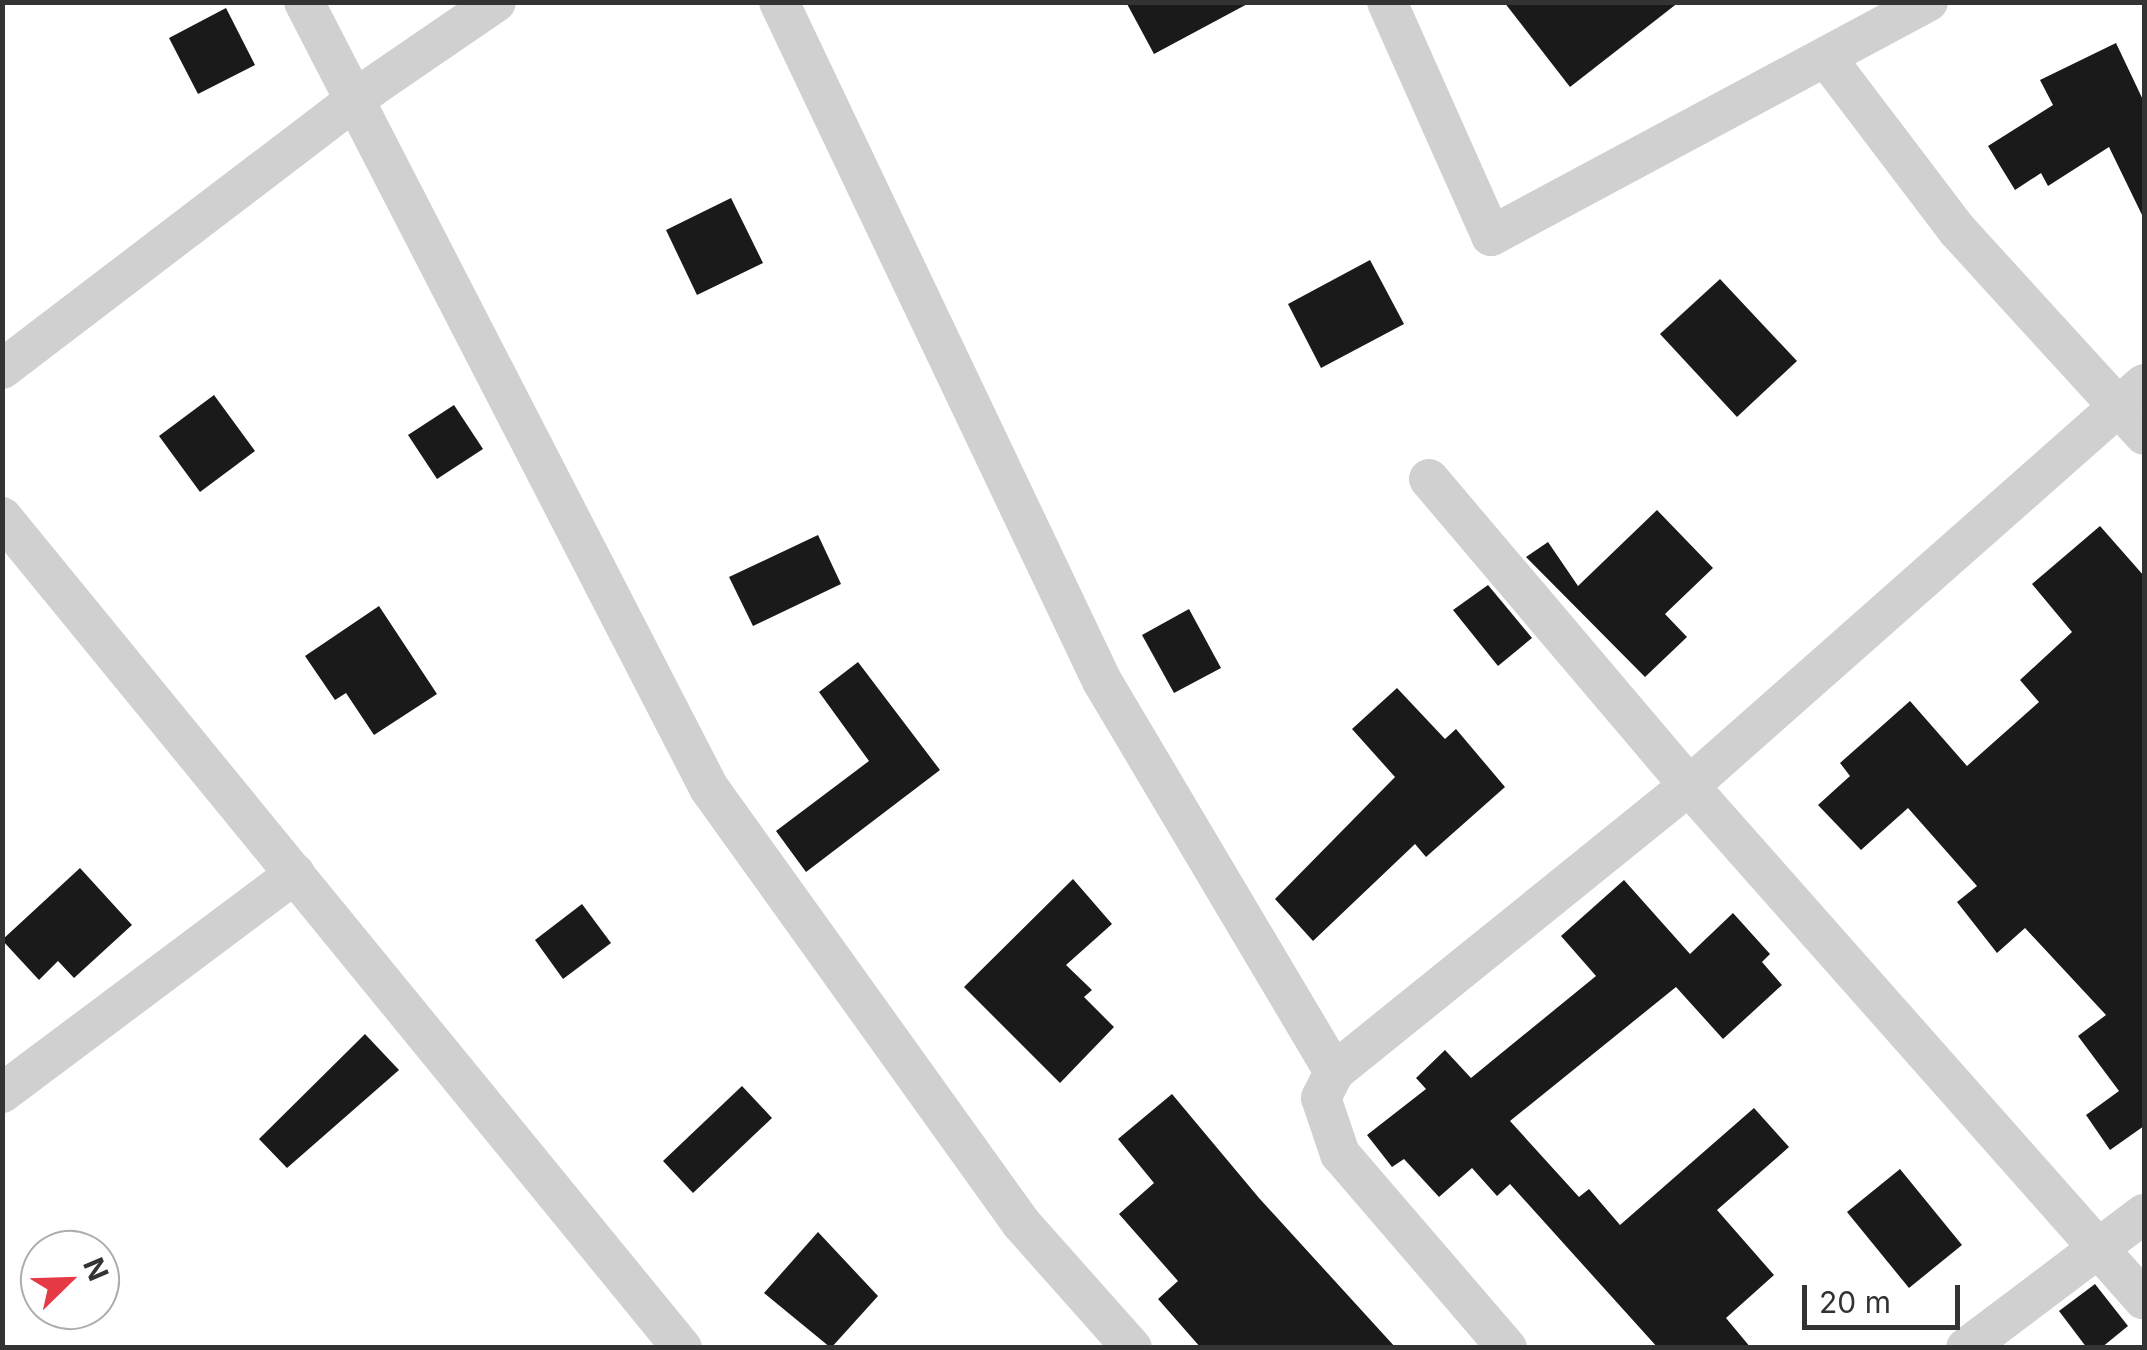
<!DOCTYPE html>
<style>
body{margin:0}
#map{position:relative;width:2147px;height:1350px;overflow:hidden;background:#fff;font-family:Inter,sans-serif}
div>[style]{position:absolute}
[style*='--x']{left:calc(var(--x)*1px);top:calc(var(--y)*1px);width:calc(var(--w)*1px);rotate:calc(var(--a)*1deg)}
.building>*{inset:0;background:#1a1a1a}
.minor>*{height:40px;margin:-20px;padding:0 20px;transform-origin:20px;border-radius:20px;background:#d0d0d0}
span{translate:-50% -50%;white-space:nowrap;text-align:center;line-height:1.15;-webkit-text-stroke:10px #fff;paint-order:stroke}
.frame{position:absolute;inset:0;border:5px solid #333;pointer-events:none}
.north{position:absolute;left:20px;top:1230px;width:100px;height:100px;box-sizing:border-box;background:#fff;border:2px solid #adadad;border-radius:50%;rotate:67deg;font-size:28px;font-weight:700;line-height:40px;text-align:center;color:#333}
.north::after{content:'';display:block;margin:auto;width:35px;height:45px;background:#e63946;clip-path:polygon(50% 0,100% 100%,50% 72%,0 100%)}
.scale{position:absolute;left:1802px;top:1285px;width:158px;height:45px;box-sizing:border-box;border:5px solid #333;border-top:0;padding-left:12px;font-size:30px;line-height:35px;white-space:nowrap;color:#333;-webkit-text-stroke:8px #fff;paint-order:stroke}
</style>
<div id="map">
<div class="building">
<i style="clip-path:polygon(1126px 2px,1251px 2px,1154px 54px)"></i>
<i style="clip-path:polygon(1504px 2px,1679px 2px,1570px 87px)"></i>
<i style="clip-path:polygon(226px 8px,255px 65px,198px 94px,169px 38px)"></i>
<i style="clip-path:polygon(2116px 43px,2144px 102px,2144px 219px,2109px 147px,2048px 186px,2041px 173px,2015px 190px,1988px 146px,2053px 105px,2040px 80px)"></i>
<i style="clip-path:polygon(731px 198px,763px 263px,697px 295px,666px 230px)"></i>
<i style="clip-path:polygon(1370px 260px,1404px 324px,1321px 368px,1288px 304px)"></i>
<i style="clip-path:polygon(1720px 279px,1797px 361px,1737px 417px,1660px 334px)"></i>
<i style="clip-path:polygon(214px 395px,255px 451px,200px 492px,159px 436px)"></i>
<i style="clip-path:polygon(454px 405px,483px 449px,437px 479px,408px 435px)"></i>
<i style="clip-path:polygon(1657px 510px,1713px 568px,1665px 614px,1687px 637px,1645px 677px,1526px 557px,1548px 542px,1578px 586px)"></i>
<i style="clip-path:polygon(2100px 526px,2144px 576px,2144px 1126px,2110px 1150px,2086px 1115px,2119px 1091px,2078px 1036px,2106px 1015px,2025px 928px,1997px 953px,1957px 902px,1977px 886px,1908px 808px,1861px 850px,1818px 805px,1850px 776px,1840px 763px,1910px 701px,1967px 766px,2039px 702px,2020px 680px,2072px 632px,2032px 584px)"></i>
<i style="clip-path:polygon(818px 535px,841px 584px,753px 626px,729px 577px)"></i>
<i style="clip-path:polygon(1488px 585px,1532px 638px,1498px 666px,1453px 610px)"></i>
<i style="clip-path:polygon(379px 606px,437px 694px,374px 735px,346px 693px,335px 700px,305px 656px)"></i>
<i style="clip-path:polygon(1189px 609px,1221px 668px,1174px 693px,1142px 635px)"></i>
<i style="clip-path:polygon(858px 662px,940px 770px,806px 872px,776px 831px,869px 761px,819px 692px)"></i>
<i style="clip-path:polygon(1397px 688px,1445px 739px,1456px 729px,1505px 787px,1426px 857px,1415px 844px,1313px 941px,1275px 899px,1395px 777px,1352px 729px)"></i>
<i style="clip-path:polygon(80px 868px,132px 925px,74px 978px,58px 961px,39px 980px,2px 940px)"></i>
<i style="clip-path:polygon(1073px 879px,1112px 924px,1066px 965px,1092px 990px,1084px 997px,1114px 1027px,1060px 1083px,964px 987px)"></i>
<i style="clip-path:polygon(1624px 880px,1690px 954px,1733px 913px,1770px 954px,1762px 962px,1782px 985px,1723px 1039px,1676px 987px,1510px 1121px,1579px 1197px,1589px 1189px,1620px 1225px,1754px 1108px,1789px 1147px,1717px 1210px,1774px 1275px,1726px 1318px,1751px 1348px,1658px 1348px,1510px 1184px,1497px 1196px,1472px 1168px,1439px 1197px,1404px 1159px,1392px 1167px,1367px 1135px,1426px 1089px,1416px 1078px,1445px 1050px,1471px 1078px,1596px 976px,1561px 936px)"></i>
<i style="clip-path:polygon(582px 904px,611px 943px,563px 979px,535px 940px)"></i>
<i style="clip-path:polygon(365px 1034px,399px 1070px,287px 1168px,259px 1139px)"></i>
<i style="clip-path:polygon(742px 1086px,772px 1118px,693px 1193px,663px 1161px)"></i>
<i style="clip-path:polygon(1172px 1094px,1259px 1198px,1396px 1348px,1201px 1348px,1158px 1299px,1178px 1281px,1119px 1214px,1154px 1183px,1118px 1139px)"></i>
<i style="clip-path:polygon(1900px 1169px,1962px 1245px,1909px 1288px,1847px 1212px)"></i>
<i style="clip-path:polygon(818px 1232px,878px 1296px,831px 1348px,764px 1293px)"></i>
<i style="clip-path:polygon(2095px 1284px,2128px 1326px,2101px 1348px,2087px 1348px,2059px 1311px)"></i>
</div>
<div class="minor">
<i style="--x:304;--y:2;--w:884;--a:62.74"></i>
<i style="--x:709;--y:788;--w:535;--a:54.35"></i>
<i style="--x:1021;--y:1223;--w:167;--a:48.4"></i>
<i style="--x:779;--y:2;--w:752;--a:64.56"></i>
<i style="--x:1102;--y:681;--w:455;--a:59.3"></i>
<i style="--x:1387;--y:2;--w:256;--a:66"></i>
<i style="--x:1491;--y:236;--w:496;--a:-28.2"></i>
<i style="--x:1828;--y:60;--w:215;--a:52.8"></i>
<i style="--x:1958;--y:231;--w:276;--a:47.6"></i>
<i style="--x:2;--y:369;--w:465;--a:-37.3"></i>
<i style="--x:372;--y:87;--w:150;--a:-34.4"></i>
<i style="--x:1429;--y:479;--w:402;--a:49.7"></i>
<i style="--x:1689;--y:786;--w:686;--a:48.48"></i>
<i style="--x:2;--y:517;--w:1074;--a:50.71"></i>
<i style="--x:2;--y:1093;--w:366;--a:-36.8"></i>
<i style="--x:1507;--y:1348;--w:256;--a:-130.7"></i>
<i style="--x:1340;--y:1154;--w:59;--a:-108.7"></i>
<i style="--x:1321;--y:1098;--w:29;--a:-63"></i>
<i style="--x:1334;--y:1072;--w:456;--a:-38.9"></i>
<i style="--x:1689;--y:786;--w:607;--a:-41.46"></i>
<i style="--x:1966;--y:1348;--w:223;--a:-37"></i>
</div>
<div class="frame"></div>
<div class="north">N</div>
<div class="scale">20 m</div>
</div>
